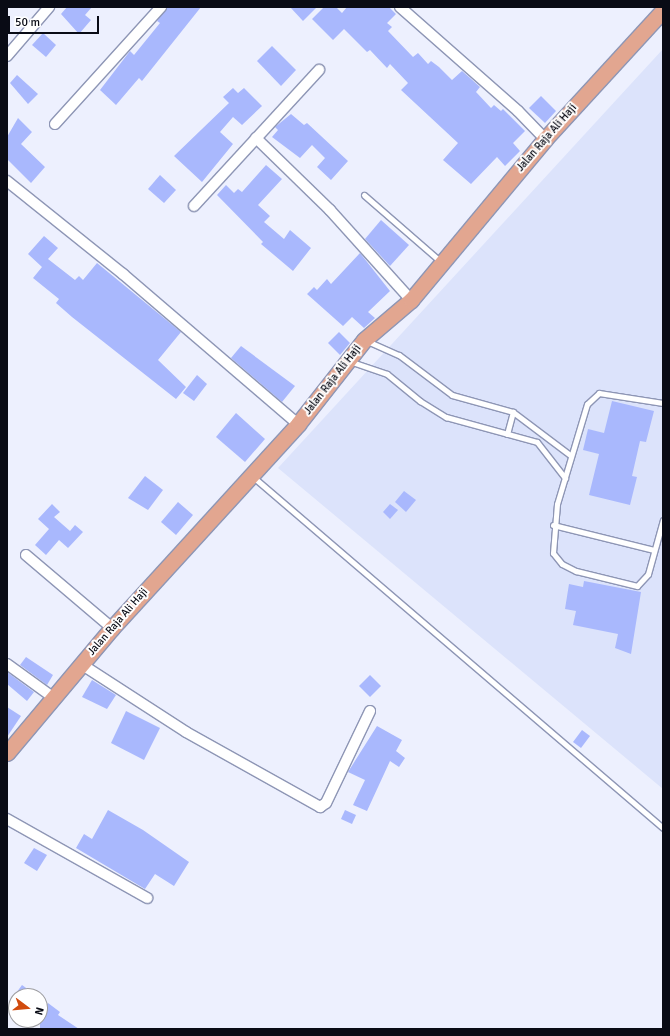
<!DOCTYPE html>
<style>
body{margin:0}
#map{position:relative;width:670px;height:1036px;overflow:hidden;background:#edf0fe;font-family:Signika,sans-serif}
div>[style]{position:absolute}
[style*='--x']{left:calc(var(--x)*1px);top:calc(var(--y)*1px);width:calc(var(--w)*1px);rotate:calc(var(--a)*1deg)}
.built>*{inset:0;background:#dce3fb}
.building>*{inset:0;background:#a9b8fd}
.roads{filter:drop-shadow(1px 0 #8e96b5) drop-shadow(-1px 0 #8e96b5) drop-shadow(0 1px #8e96b5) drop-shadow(0 -1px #8e96b5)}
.service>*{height:5px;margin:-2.5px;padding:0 2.5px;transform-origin:2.5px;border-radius:2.5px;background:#fff}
.minor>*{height:10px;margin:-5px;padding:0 5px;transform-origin:5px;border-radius:5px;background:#fff}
.primary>*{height:15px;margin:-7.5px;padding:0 7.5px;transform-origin:7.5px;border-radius:7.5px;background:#e2a690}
span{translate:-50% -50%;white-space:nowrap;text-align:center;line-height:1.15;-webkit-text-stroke:4px #fff;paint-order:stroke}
.street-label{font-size:11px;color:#090b15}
.frame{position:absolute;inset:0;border:8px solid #090b15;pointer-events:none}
.north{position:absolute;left:8px;top:988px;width:40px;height:40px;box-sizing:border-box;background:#fff;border:1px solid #9d9da1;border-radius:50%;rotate:106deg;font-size:11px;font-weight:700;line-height:16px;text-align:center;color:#090b15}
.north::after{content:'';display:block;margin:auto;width:14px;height:18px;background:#d14b0e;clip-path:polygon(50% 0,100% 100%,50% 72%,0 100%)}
.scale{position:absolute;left:8px;top:16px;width:91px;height:18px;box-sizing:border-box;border:2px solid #090b15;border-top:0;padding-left:5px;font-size:12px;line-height:14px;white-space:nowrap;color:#090b15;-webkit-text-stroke:3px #fff;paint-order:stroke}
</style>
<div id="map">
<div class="built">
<i style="clip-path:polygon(663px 49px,663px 789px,278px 468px)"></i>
</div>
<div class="building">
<i style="clip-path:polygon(67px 7px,92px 7px,85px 15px,91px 20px,79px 34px,61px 14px)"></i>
<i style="clip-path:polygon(167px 7px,201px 7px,142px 81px,139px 78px,116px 105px,100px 90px,130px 51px,134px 55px,160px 23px,157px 21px)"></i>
<i style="clip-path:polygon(290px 7px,317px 7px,303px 21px)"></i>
<i style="clip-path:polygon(324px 7px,336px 7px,342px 13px,347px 7px,389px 7px,396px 14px,387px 23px,392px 27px,388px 31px,413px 57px,418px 53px,428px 64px,431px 61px,439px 67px,452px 80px,462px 71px,469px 77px,480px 87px,476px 92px,491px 108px,494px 105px,501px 111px,503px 109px,525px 131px,513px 143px,520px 151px,505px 166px,497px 157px,471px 184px,443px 160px,458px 143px,401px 90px,408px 83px,390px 64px,387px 68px,370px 50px,367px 52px,344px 29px,333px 40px,312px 19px)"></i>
<i style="clip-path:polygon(43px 33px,56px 45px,46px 57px,32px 45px)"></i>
<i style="clip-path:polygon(272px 46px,296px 70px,281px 86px,257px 61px)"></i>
<i style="clip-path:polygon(17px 75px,38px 94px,28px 104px,10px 83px)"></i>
<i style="clip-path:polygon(233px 88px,238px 93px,244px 88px,262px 106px,242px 125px,233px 117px,220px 132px,233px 144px,202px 182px,174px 156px,229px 103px,223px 97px)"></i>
<i style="clip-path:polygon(541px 96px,556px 111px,545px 123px,529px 108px)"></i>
<i style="clip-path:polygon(291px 114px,304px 125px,307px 123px,348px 161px,331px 180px,317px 167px,325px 158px,312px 145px,300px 158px,272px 137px,278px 130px,275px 127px)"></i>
<i style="clip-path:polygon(18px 118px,32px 132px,21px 144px,45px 167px,31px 183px,7px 159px,7px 137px)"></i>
<i style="clip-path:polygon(266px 165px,282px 179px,258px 205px,270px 216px,264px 222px,284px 239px,290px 230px,311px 248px,293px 271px,261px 244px,263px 242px,217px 195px,226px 185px,234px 193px,238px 189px,242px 192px)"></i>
<i style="clip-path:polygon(160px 175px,176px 190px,164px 203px,148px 189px)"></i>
<i style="clip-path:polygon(381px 220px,409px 245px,390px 266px,365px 239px)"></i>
<i style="clip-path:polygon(44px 236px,58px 248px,48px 259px,75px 280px,79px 276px,83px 280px,97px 263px,181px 332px,158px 360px,186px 387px,176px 399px,72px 317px,56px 303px,59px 299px,33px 278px,42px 267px,28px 254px)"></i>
<i style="clip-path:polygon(360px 253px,390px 291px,368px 312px,375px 318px,364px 328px,352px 317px,343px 326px,307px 294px,314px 287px,317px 290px,327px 279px,331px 284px)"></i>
<i style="clip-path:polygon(339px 332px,350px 343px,340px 355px,328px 343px)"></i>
<i style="clip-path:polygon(241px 346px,295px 386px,282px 402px,231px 358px)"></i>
<i style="clip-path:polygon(197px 375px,207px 384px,194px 401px,183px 393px)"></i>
<i style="clip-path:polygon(612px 401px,654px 411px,646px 442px,640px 441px,632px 476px,637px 477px,630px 505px,589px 495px,599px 454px,583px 450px,588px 429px,604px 433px)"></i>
<i style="clip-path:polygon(236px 413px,265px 439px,245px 462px,216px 437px)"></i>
<i style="clip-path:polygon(145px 476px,163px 490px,148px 510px,128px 498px)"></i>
<i style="clip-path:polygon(404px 491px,416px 500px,406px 512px,395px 502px)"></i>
<i style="clip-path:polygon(178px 502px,193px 515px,176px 535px,161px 522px)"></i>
<i style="clip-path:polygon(52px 504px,60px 512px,54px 517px,70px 531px,75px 525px,83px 532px,68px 548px,59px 540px,46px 555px,35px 545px,49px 529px,38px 519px)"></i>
<i style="clip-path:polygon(390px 504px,398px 510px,390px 519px,383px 512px)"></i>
<i style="clip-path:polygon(584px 581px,641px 592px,631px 654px,615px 648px,618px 634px,573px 625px,576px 611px,565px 609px,569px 584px,583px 587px)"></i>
<i style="clip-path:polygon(26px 657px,53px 675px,47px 685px,20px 665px)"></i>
<i style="clip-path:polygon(7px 672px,34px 692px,27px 701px,7px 684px)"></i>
<i style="clip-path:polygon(370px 675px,381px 686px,370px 697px,359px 686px)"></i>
<i style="clip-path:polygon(92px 680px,116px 695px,107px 709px,82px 697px)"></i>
<i style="clip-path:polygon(7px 707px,21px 716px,7px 737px)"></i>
<i style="clip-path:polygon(126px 711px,160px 728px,144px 760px,111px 743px)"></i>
<i style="clip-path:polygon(377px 726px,402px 740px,396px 751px,405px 758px,399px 767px,390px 761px,367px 811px,353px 805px,365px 780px,348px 772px)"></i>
<i style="clip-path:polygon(582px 730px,590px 736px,581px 748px,573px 742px)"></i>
<i style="clip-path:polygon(108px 810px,143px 830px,189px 862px,174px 886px,155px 874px,145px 889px,76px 848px,84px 834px,92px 839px)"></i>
<i style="clip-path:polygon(345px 810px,356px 815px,352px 824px,341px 819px)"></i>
<i style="clip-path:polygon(34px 848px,47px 855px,37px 871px,24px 863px)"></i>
<i style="clip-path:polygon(22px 985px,37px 996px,14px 996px)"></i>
<i style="clip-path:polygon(48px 1003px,60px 1012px,58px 1015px,79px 1029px,40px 1029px,40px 1014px)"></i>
</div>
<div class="roads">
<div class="service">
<i style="--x:364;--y:195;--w:102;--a:41"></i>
<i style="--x:367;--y:341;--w:35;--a:24"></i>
<i style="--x:399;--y:355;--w:66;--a:37"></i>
<i style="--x:452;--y:395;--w:63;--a:15.6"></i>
<i style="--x:513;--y:412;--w:71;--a:37"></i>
<i style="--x:349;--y:361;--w:40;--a:18.9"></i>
<i style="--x:387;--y:374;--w:43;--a:39.3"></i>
<i style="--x:420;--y:401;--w:31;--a:32"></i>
<i style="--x:446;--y:417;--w:94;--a:15.4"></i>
<i style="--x:537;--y:442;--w:46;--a:52.1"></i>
<i style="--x:663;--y:403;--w:65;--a:-171.1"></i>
<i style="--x:599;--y:393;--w:16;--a:137"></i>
<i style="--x:587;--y:404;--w:104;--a:106.7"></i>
<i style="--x:557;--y:504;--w:49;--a:94.7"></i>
<i style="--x:553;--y:553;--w:14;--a:51"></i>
<i style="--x:562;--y:564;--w:16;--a:27"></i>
<i style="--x:576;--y:571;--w:63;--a:13.8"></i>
<i style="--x:637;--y:586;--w:16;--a:-47"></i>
<i style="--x:648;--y:574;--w:56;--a:-74.5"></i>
<i style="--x:507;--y:434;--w:23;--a:-75"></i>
<i style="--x:252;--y:476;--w:541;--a:40.58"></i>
<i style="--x:553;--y:525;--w:104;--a:13.9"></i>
</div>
<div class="minor">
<i style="--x:400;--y:7;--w:157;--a:41.4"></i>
<i style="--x:518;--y:111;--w:39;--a:46"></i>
<i style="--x:7;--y:56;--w:65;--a:-49.4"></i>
<i style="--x:55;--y:124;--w:158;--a:-47.8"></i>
<i style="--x:256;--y:138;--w:103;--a:44.2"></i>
<i style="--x:330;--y:210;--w:121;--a:48"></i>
<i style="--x:7;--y:181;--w:149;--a:38.7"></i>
<i style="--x:123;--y:274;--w:230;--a:40.6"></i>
<i style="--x:194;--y:206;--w:185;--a:-47.4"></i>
<i style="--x:26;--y:555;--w:113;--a:40.3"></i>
<i style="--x:7;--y:664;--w:58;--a:35.9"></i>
<i style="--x:81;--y:664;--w:125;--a:32.9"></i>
<i style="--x:186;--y:732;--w:154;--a:29.2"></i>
<i style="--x:320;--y:807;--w:7;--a:-34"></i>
<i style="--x:326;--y:803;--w:102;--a:-64.4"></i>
<i style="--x:7;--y:819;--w:161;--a:29.4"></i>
</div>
<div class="primary">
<i style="--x:7;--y:753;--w:163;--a:-50"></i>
<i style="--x:112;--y:628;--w:276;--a:-47.6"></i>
<i style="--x:298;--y:424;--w:107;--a:-51.8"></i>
<i style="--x:364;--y:340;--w:62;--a:-40.4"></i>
<i style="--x:411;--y:300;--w:209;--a:-50.2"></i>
<i style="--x:545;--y:139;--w:175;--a:-47.5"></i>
</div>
</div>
<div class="street-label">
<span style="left:547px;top:138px;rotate:-49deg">Jalan Raja Ali Haji</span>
<span style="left:333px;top:380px;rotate:-52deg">Jalan Raja Ali Haji</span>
<span style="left:118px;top:622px;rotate:-49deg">Jalan Raja Ali Haji</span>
</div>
<div class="frame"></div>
<div class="north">N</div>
<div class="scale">50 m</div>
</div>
